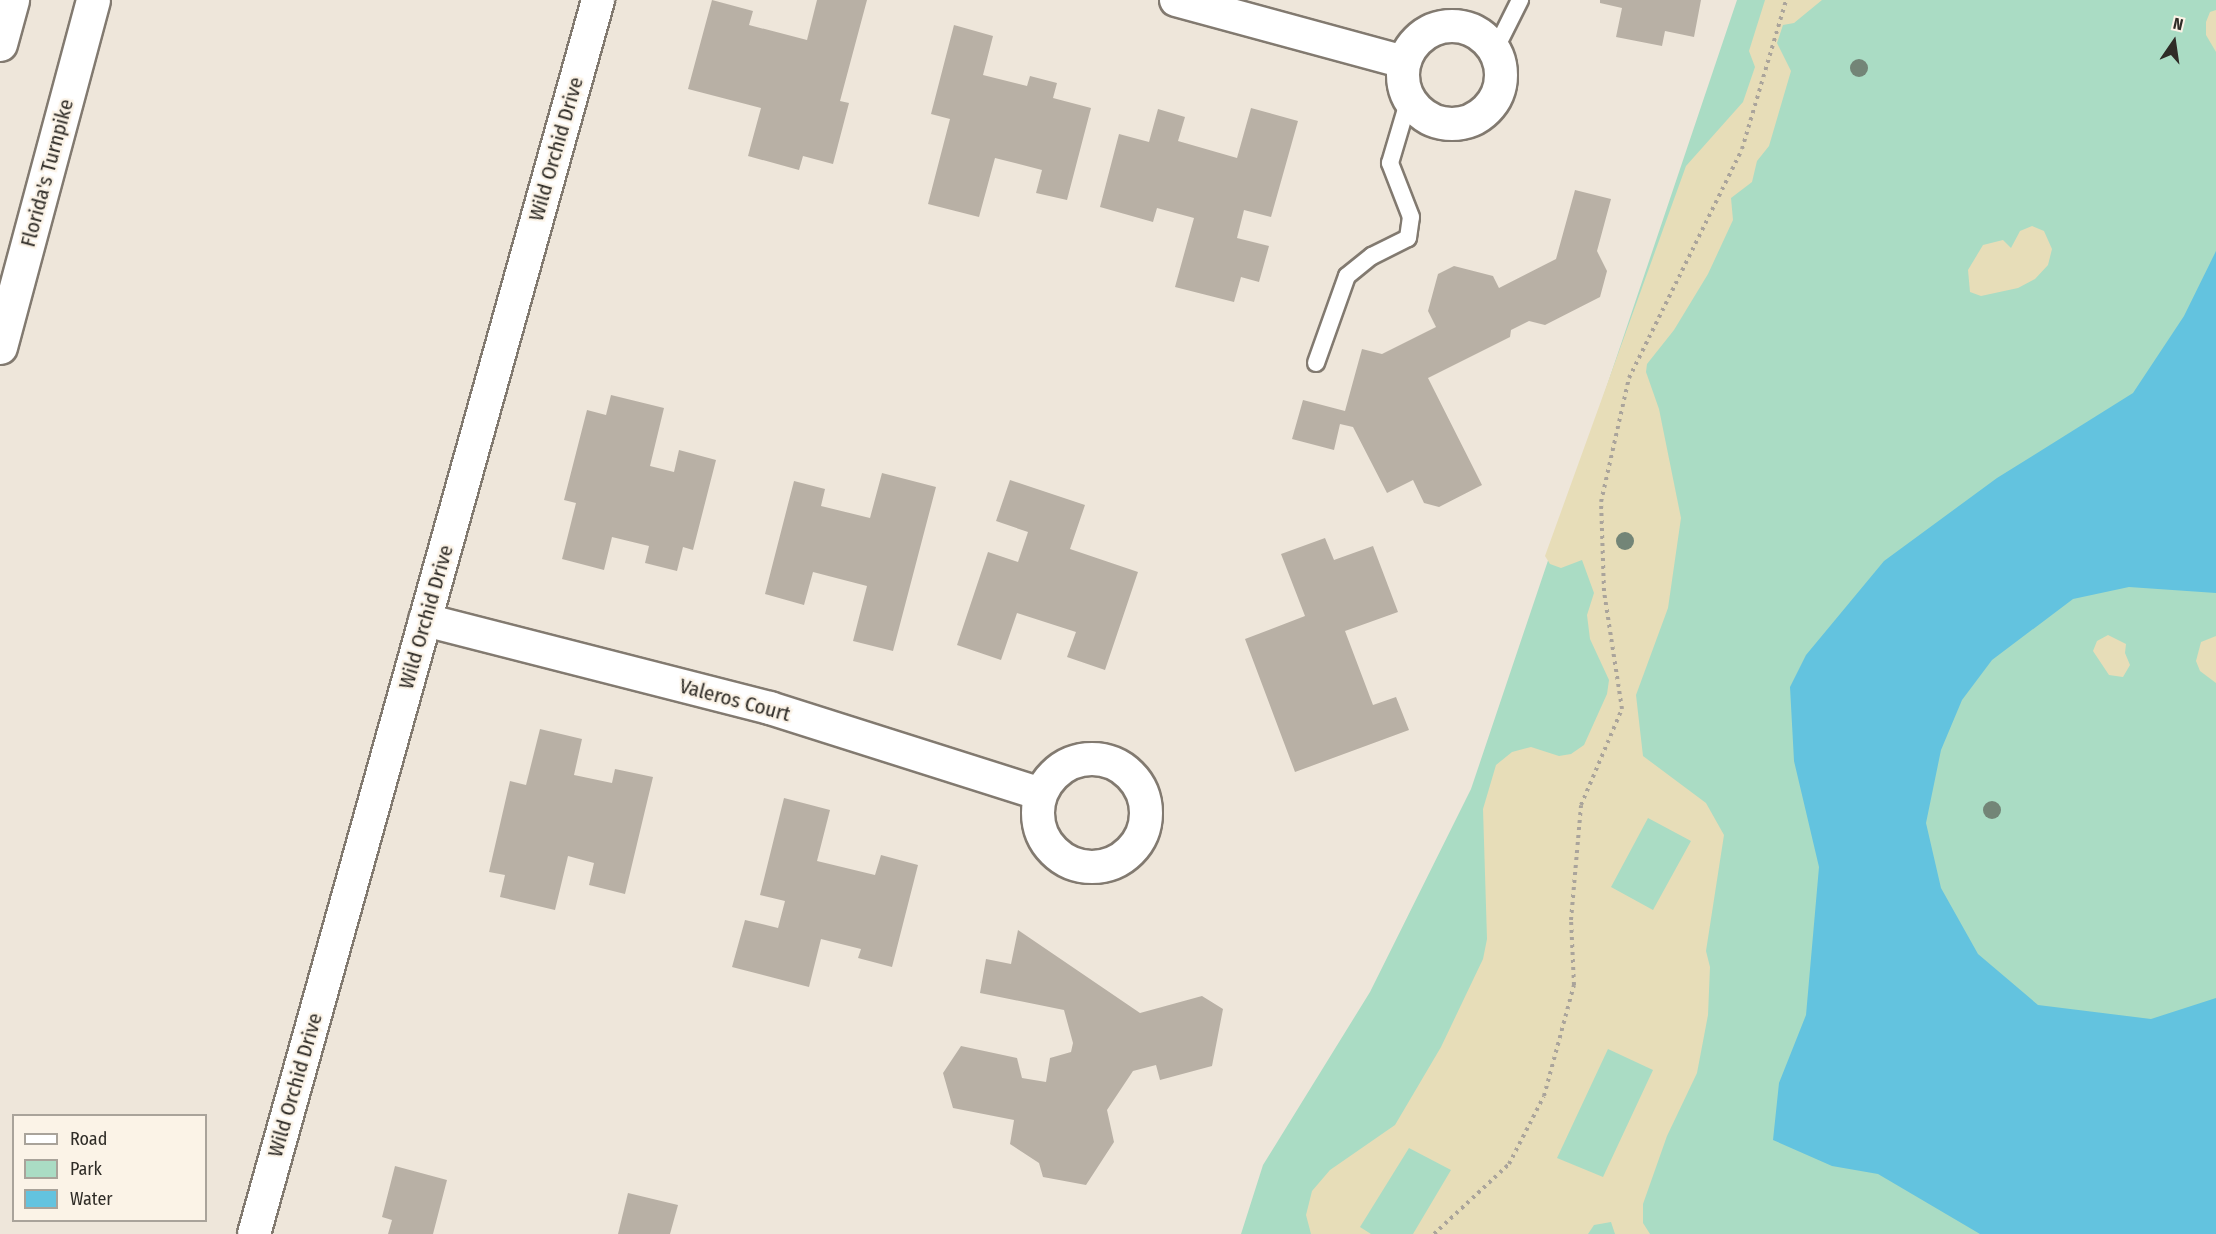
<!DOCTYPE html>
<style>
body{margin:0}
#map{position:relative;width:2216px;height:1234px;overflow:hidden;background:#eee6da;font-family:"Fira Sans Condensed",sans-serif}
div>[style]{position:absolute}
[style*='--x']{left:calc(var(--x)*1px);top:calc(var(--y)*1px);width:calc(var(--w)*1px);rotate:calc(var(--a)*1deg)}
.green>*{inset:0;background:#aadcc4}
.sand>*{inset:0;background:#e7ddb8}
.water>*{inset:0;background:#63c3df}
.building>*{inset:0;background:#b8b0a5}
.path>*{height:4px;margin-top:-2px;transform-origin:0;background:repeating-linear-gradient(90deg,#aaa49b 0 3px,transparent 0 7.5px)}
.roads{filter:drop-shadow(2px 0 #827a70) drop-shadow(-2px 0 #827a70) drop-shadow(0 2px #827a70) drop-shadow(0 -2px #827a70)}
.lane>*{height:16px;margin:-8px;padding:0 8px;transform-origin:8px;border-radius:8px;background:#fff}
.street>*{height:32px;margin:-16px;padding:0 16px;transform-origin:16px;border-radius:16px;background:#fff}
.street>.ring{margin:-16px;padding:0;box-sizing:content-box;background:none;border:32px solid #fff;border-radius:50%}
.highway>*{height:33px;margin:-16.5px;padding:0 16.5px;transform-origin:16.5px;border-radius:16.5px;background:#fff}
.trees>*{width:18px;height:18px;margin:-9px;border-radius:50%;background:#738577}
span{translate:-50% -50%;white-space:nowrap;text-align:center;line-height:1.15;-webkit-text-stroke:4.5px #fbf3e7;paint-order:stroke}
.street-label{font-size:21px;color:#2f2c27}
.legend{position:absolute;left:12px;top:1114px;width:195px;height:108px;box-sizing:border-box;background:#fbf3e7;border:2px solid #a9a39a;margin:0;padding:8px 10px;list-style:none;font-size:18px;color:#2f2c27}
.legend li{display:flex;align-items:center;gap:12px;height:30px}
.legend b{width:30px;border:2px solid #a9a39a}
.north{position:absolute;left:2144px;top:12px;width:60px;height:60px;-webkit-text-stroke:4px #fbf3e7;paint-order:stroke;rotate:13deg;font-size:16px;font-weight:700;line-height:24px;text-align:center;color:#2f2c27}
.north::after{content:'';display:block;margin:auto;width:21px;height:27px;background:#2f2c27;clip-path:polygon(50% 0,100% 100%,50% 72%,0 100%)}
</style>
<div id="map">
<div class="green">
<i style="clip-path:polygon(1737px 0,2216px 0,2216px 1234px,1241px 1234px,1263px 1165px,1370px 992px,1471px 789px)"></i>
</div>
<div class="sand">
<i style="clip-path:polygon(evenodd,1765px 0,1822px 0,1794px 23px,1783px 25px,1777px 43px,1791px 71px,1769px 146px,1757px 161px,1752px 182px,1731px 198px,1733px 220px,1708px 274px,1674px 330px,1647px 364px,1646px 372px,1659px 409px,1681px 518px,1668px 608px,1636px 695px,1643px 756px,1706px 803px,1724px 835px,1706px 951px,1710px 967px,1708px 1015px,1697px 1073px,1667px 1136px,1643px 1204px,1643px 1223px,1650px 1234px,1615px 1234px,1611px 1222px,1594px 1225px,1588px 1234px,1413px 1234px,1451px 1170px,1409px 1148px,1360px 1227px,1371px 1234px,1311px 1234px,1306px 1215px,1312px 1191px,1330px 1170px,1395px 1125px,1441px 1047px,1483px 959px,1487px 939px,1483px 809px,1496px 765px,1512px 752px,1531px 747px,1559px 756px,1571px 754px,1584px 745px,1607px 694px,1609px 680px,1590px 639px,1587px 615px,1594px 593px,1582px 560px,1561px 568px,1550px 564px,1545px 556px,1686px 166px,1743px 102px,1755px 67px,1749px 51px,1765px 0,1648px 818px,1691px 841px,1653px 910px,1611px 887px,1648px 818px,1765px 0,1608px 1049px,1653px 1070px,1603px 1177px,1557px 1158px,1608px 1049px)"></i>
<i style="clip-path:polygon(2216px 10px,2216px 52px,2206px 35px,2206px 22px,2210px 12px)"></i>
<i style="clip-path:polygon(2032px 226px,2044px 231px,2052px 249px,2048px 265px,2035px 279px,2018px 288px,1981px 296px,1970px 292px,1968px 270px,1983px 245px,2003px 240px,2011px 248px,2020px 231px)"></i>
<i style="clip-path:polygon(2108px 635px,2126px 644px,2125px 653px,2130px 665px,2123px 677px,2109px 675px,2093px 651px,2097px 641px)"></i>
<i style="clip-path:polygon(2216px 636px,2216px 683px,2200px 671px,2196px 661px,2201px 642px)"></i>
</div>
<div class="water">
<i style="clip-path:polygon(2216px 251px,2216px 593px,2129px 587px,2073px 599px,1992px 660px,1962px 700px,1941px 750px,1926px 823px,1941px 888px,1978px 954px,2038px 1005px,2151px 1019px,2216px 998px,2216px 1234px,1980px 1234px,1878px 1174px,1832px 1166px,1773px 1140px,1779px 1083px,1806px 1015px,1819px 867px,1794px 761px,1790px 687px,1806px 655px,1884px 561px,1997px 478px,2133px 393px,2184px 316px)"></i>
</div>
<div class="building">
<i style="clip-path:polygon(712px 0,753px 11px,749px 25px,807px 40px,817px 0,867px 0,840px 101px,849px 103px,833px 164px,803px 156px,799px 170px,748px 156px,761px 108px,688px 89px)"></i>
<i style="clip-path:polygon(1600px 0,1701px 0,1694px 37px,1665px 31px,1662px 46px,1616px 37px,1622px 8px,1600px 3px)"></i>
<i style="clip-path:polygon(954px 25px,993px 36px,983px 75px,1027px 86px,1030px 76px,1057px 83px,1053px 98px,1091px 108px,1067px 200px,1036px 193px,1042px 170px,995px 158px,979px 217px,928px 204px,950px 119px,931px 114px)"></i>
<i style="clip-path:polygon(1251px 108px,1298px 121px,1271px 217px,1244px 210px,1237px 238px,1269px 246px,1259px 282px,1241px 277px,1234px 302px,1175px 287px,1194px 218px,1157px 208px,1153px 222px,1100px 207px,1119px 134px,1149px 142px,1158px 109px,1185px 117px,1178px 141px,1237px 158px)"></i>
<i style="clip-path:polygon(1575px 190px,1611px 199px,1597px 251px,1607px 271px,1600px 297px,1545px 325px,1529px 321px,1511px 330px,1510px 337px,1428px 378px,1482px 485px,1439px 507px,1424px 503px,1413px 480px,1387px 493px,1353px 427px,1340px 424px,1334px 450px,1292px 439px,1303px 400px,1345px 411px,1362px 349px,1382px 354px,1436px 327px,1428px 311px,1438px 274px,1454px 266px,1493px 276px,1499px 288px,1556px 259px)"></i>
<i style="clip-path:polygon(611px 395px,664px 408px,650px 466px,674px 472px,679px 450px,716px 460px,693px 550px,683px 547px,677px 571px,645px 563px,649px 546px,612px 537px,604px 570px,562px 559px,576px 503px,564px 500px,587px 410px,606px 415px)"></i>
<i style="clip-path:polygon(882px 473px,936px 487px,893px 651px,853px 641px,867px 586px,813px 572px,804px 605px,765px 594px,794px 481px,825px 489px,821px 506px,870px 518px)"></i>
<i style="clip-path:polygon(1010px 480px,1085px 505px,1070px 549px,1138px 572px,1105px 670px,1067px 657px,1076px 632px,1017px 613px,1001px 660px,957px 645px,988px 552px,1018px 562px,1028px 532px,996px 521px)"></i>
<i style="clip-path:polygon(1325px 538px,1334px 560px,1373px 546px,1398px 612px,1345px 631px,1373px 705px,1396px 697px,1409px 730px,1295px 772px,1245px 639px,1305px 616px,1281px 554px)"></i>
<i style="clip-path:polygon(540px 729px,582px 739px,574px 775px,612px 783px,615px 769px,653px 777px,625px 894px,589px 885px,594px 863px,568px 856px,555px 910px,500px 897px,505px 875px,489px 872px,510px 781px,526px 785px)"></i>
<i style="clip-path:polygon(784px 798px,830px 810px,817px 861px,875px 875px,881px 855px,918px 865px,892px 967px,858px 958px,861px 949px,821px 939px,809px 987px,732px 967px,745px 920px,778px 928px,785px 901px,760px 895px)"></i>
<i style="clip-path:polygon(1018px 930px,1140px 1013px,1202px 996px,1223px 1009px,1212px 1066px,1160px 1080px,1156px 1065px,1133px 1071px,1107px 1110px,1114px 1142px,1086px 1185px,1043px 1177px,1039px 1163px,1010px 1144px,1014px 1120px,953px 1108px,943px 1073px,961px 1046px,1017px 1058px,1022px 1078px,1046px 1082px,1050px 1058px,1071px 1052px,1073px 1043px,1064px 1010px,980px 993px,986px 959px,1011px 964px)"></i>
<i style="clip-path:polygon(395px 1166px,447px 1180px,433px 1234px,388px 1234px,392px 1220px,382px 1217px)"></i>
<i style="clip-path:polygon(628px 1193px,678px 1205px,670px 1234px,618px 1234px)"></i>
</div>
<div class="path">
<i style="--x:1434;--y:1234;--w:103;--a:-43"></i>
<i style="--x:1509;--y:1164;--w:76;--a:-62.8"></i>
<i style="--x:1544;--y:1096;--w:115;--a:-74.9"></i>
<i style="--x:1574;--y:985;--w:65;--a:-92.6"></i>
<i style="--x:1571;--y:920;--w:115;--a:-85"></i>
<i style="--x:1581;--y:805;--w:104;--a:-66.9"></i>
<i style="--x:1622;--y:709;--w:119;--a:-98.7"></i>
<i style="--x:1604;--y:591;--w:89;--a:-91.9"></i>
<i style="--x:1601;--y:502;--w:127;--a:-77.3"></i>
<i style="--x:1629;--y:378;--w:255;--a:-63.7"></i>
<i style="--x:1742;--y:149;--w:155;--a:-73.5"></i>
</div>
<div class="roads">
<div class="lane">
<i style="--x:1495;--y:50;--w:56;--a:-63.4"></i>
<i style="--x:1316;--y:363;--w:92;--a:-70.4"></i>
<i style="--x:1347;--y:276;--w:32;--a:-39"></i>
<i style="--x:1372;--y:256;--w:40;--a:-26.6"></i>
<i style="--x:1408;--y:238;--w:21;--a:-82"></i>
<i style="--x:1411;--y:217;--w:58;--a:-111.3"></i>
<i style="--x:1390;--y:163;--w:67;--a:-73.5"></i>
</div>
<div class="street">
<i style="--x:1176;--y:0;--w:236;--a:15.2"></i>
<i class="ring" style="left:1403px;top:26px;width:66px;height:66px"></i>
<i style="--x:425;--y:620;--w:356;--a:14.3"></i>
<i style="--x:770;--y:708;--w:284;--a:17.6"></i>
<i class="ring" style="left:1038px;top:759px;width:76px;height:76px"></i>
<i style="--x:254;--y:1234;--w:1281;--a:-74.42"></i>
</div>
<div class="highway">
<i style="--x:0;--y:44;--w:46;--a:-74.7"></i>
<i style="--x:0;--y:347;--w:359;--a:-75"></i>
</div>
</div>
<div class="trees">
<i style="left:1859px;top:68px"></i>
<i style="left:1625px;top:541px"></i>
<i style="left:1992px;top:810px"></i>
</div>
<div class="street-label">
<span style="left:556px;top:149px;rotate:-74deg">Wild Orchid Drive</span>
<span style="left:47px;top:173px;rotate:-75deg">Florida's Turnpike</span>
<span style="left:426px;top:617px;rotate:-74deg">Wild Orchid Drive</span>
<span style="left:735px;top:700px;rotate:15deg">Valeros Court</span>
<span style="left:295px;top:1085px;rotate:-74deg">Wild Orchid Drive</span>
</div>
<ul class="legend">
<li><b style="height:8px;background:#fff"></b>Road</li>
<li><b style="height:16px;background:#aadcc4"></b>Park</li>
<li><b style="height:16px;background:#63c3df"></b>Water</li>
</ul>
<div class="north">N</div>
</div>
